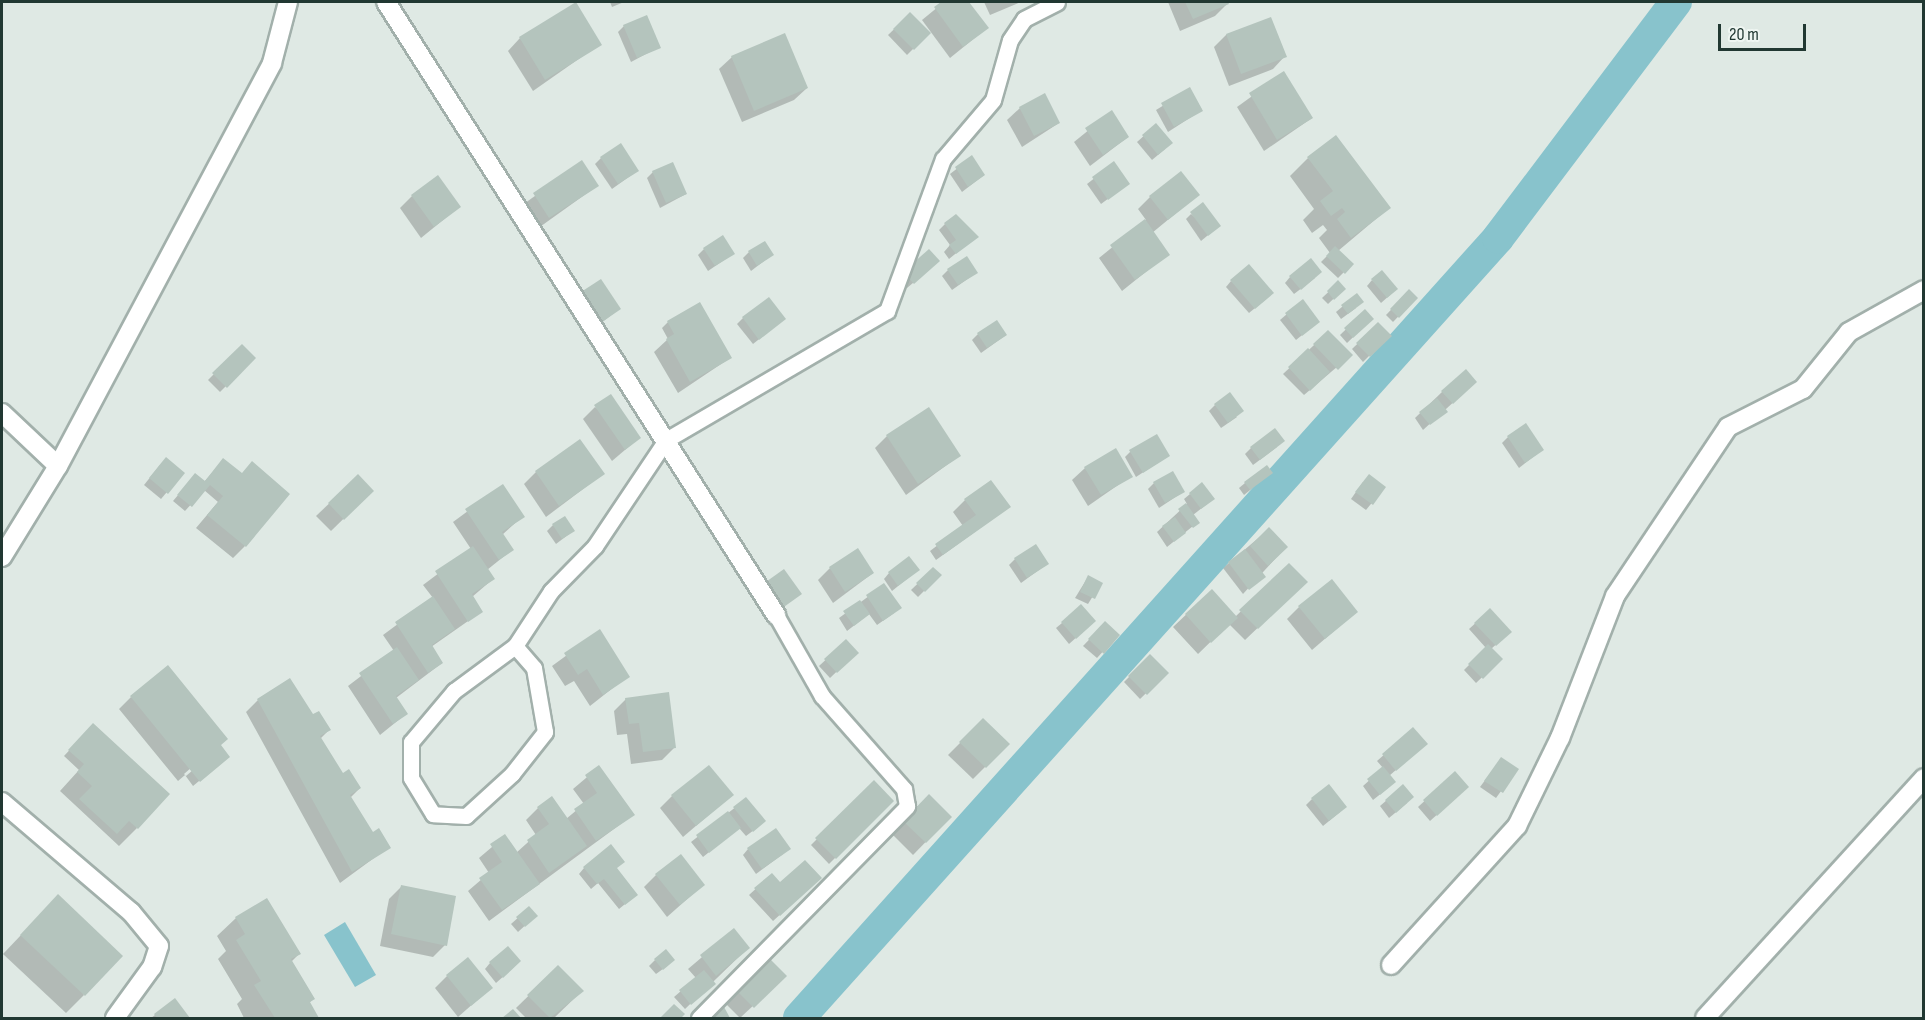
<!DOCTYPE html>
<style>
body{margin:0}
#map{position:relative;width:1925px;height:1020px;overflow:hidden;background:#dfe9e4;font-family:"Sofia Sans Condensed",sans-serif}
div>[style]{position:absolute}
[style*='--x']{left:calc(var(--x)*1px);top:calc(var(--y)*1px);width:calc(var(--w)*1px);rotate:calc(var(--a)*1deg)}
.water>*{inset:0;background:#88c3cc}
.shadow>*{inset:0;background:#0003}
.canal>*{height:32px;margin:-16px;padding:0 16px;transform-origin:16px;border-radius:16px;background:#88c3cc}
.building>*{inset:0;background:#b4c4bd}
.roads{filter:drop-shadow(2px 0 #a2b0ab) drop-shadow(-2px 0 #a2b0ab) drop-shadow(0 2px #a2b0ab) drop-shadow(0 -2px #a2b0ab)}
.service>*{height:15px;margin:-7.5px;padding:0 7.5px;transform-origin:7.5px;border-radius:7.5px;background:#fff}
.minor>*{height:18px;margin:-9px;padding:0 9px;transform-origin:9px;border-radius:9px;background:#fff}
span{translate:-50% -50%;white-space:nowrap;text-align:center;line-height:1.15;-webkit-text-stroke:6px #eff6f2;paint-order:stroke}
.frame{position:absolute;inset:0;border:3px solid #213832;pointer-events:none}
.scale{position:absolute;left:1718px;top:24px;width:88px;height:27px;box-sizing:border-box;border:3px solid #213832;border-top:0;padding-left:8px;font-size:18px;line-height:21px;white-space:nowrap;color:#213832;-webkit-text-stroke:4px #eff6f2;paint-order:stroke}
</style>
<div id="map">
<div class="water">
<i style="clip-path:polygon(345px 922px,376px 975px,355px 987px,324px 935px)"></i>
</div>
<div class="shadow">
<i style="clip-path:polygon(610px 2px,624px 2px,612px 7px)"></i>
<i style="clip-path:polygon(944px 2px,968px 2px,987px 28px,950px 58px,922px 20px)"></i>
<i style="clip-path:polygon(984px 2px,1021px 2px,990px 15px)"></i>
<i style="clip-path:polygon(1168px 2px,1226px 2px,1227px 4px,1215px 16px,1180px 31px)"></i>
<i style="clip-path:polygon(910px 14px,929px 33px,907px 55px,888px 35px)"></i>
<i style="clip-path:polygon(1270px 19px,1285px 56px,1273px 69px,1229px 86px,1214px 47px,1226px 35px)"></i>
<i style="clip-path:polygon(624px 26px,659px 47px,631px 62px,618px 32px)"></i>
<i style="clip-path:polygon(520px 38px,600px 44px,533px 91px,508px 51px)"></i>
<i style="clip-path:polygon(732px 57px,807px 88px,794px 100px,742px 122px,719px 69px)"></i>
<i style="clip-path:polygon(1284px 73px,1312px 118px,1264px 151px,1237px 107px)"></i>
<i style="clip-path:polygon(1190px 89px,1202px 110px,1168px 132px,1156px 110px)"></i>
<i style="clip-path:polygon(1020px 108px,1059px 123px,1022px 147px,1007px 120px)"></i>
<i style="clip-path:polygon(1111px 112px,1128px 137px,1090px 166px,1074px 142px)"></i>
<i style="clip-path:polygon(1156px 125px,1165px 149px,1152px 160px,1137px 142px)"></i>
<i style="clip-path:polygon(972px 157px,984px 175px,962px 192px,950px 174px)"></i>
<i style="clip-path:polygon(601px 158px,637px 171px,612px 189px,595px 164px)"></i>
<i style="clip-path:polygon(1308px 158px,1389px 208px,1338px 251px,1352px 264px,1338px 278px,1321px 262px,1330px 253px,1319px 238px,1327px 230px,1323px 225px,1312px 233px,1303px 220px,1314px 209px,1290px 176px)"></i>
<i style="clip-path:polygon(582px 162px,597px 186px,537px 229px,521px 206px)"></i>
<i style="clip-path:polygon(1114px 163px,1128px 184px,1101px 204px,1087px 184px)"></i>
<i style="clip-path:polygon(653px 172px,686px 194px,660px 208px,647px 178px)"></i>
<i style="clip-path:polygon(1198px 195px,1152px 233px,1168px 254px,1122px 291px,1099px 258px,1146px 220px,1138px 209px,1150px 197px)"></i>
<i style="clip-path:polygon(412px 196px,459px 207px,421px 238px,400px 208px)"></i>
<i style="clip-path:polygon(1191px 214px,1213px 231px,1201px 241px,1186px 219px)"></i>
<i style="clip-path:polygon(945px 224px,976px 237px,949px 259px,944px 252px,950px 245px,939px 230px)"></i>
<i style="clip-path:polygon(704px 249px,733px 254px,708px 271px,698px 255px)"></i>
<i style="clip-path:polygon(749px 252px,772px 255px,751px 271px,743px 258px)"></i>
<i style="clip-path:polygon(932px 267px,907px 288px,899px 279px)"></i>
<i style="clip-path:polygon(948px 270px,976px 273px,952px 290px,942px 276px)"></i>
<i style="clip-path:polygon(1290px 277px,1315px 278px,1294px 294px,1285px 283px)"></i>
<i style="clip-path:polygon(1372px 280px,1390px 295px,1381px 303px,1367px 286px)"></i>
<i style="clip-path:polygon(1231px 281px,1266px 299px,1249px 313px,1226px 287px)"></i>
<i style="clip-path:polygon(1338px 283px,1344px 289px,1328px 304px,1322px 298px)"></i>
<i style="clip-path:polygon(1409px 291px,1416px 298px,1393px 322px,1386px 315px)"></i>
<i style="clip-path:polygon(582px 293px,619px 309px,596px 327px)"></i>
<i style="clip-path:polygon(1356px 295px,1356px 308px,1341px 319px,1336px 312px)"></i>
<i style="clip-path:polygon(1302px 301px,1312px 327px,1296px 340px,1280px 320px)"></i>
<i style="clip-path:polygon(1365px 311px,1372px 319px,1347px 343px,1340px 335px)"></i>
<i style="clip-path:polygon(743px 318px,784px 319px,753px 344px,737px 324px)"></i>
<i style="clip-path:polygon(668px 322px,730px 358px,678px 393px,654px 352px,668px 339px,662px 328px)"></i>
<i style="clip-path:polygon(1378px 324px,1389px 336px,1363px 362px,1352px 349px)"></i>
<i style="clip-path:polygon(1328px 332px,1351px 355px,1304px 395px,1283px 374px)"></i>
<i style="clip-path:polygon(978px 334px,1006px 335px,981px 353px,972px 340px)"></i>
<i style="clip-path:polygon(242px 346px,254px 358px,220px 392px,208px 380px)"></i>
<i style="clip-path:polygon(1469px 388px,1423px 430px,1415px 418px,1442px 392px)"></i>
<i style="clip-path:polygon(1215px 405px,1237px 417px,1221px 428px,1209px 411px)"></i>
<i style="clip-path:polygon(595px 407px,639px 438px,612px 461px,583px 419px)"></i>
<i style="clip-path:polygon(887px 436px,959px 456px,906px 495px,875px 448px)"></i>
<i style="clip-path:polygon(1508px 437px,1542px 450px,1519px 468px,1502px 443px)"></i>
<i style="clip-path:polygon(1277px 447px,1253px 465px,1245px 454px,1251px 448px)"></i>
<i style="clip-path:polygon(1130px 452px,1168px 456px,1136px 477px,1125px 457px)"></i>
<i style="clip-path:polygon(160px 465px,183px 473px,161px 499px,144px 485px)"></i>
<i style="clip-path:polygon(218px 466px,245px 546px,233px 558px,196px 528px,218px 502px,204px 490px,185px 511px,173px 501px,190px 481px,204px 482px)"></i>
<i style="clip-path:polygon(1085px 468px,1131px 476px,1088px 506px,1072px 480px)"></i>
<i style="clip-path:polygon(536px 472px,603px 474px,546px 517px,524px 484px)"></i>
<i style="clip-path:polygon(1271px 473px,1244px 495px,1239px 488px,1245px 483px)"></i>
<i style="clip-path:polygon(358px 476px,372px 491px,331px 531px,316px 516px)"></i>
<i style="clip-path:polygon(1363px 482px,1384px 488px,1366px 510px,1351px 499px)"></i>
<i style="clip-path:polygon(1154px 483px,1183px 492px,1159px 508px,1148px 489px)"></i>
<i style="clip-path:polygon(502px 486px,523px 516px,502px 535px,512px 550px,487px 570px,493px 579px,472px 597px,481px 612px,431px 647px,442px 663px,396px 698px,406px 714px,380px 735px,348px 686px,394px 651px,383px 635px,433px 598px,423px 585px,471px 549px,453px 522px)"></i>
<i style="clip-path:polygon(1190px 494px,1207px 504px,1193px 515px,1198px 522px,1167px 547px,1157px 532px,1187px 504px,1184px 499px)"></i>
<i style="clip-path:polygon(965px 500px,1009px 507px,936px 560px,930px 551px,963px 526px,953px 512px)"></i>
<i style="clip-path:polygon(553px 525px,573px 531px,556px 544px,547px 531px)"></i>
<i style="clip-path:polygon(1269px 529px,1286px 547px,1243px 594px,1223px 568px)"></i>
<i style="clip-path:polygon(1015px 559px,1047px 564px,1021px 583px,1009px 565px)"></i>
<i style="clip-path:polygon(1289px 565px,1293px 594px,1245px 640px,1229px 624px,1198px 654px,1173px 627px,1211px 591px,1235px 617px)"></i>
<i style="clip-path:polygon(830px 568px,873px 573px,833px 603px,818px 580px)"></i>
<i style="clip-path:polygon(933px 569px,940px 575px,918px 597px,911px 590px)"></i>
<i style="clip-path:polygon(918px 570px,892px 591px,884px 579px,889px 573px)"></i>
<i style="clip-path:polygon(1088px 577px,1101px 583px,1088px 604px,1075px 598px)"></i>
<i style="clip-path:polygon(884px 585px,894px 613px,877px 625px,869px 614px,847px 631px,839px 618px)"></i>
<i style="clip-path:polygon(1299px 607px,1356px 612px,1312px 650px,1287px 619px)"></i>
<i style="clip-path:polygon(1490px 610px,1510px 632px,1491px 649px,1501px 659px,1476px 683px,1464px 670px,1486px 648px,1469px 629px)"></i>
<i style="clip-path:polygon(1062px 623px,1088px 627px,1069px 644px,1056px 628px)"></i>
<i style="clip-path:polygon(1105px 623px,1118px 635px,1097px 658px,1083px 646px)"></i>
<i style="clip-path:polygon(600px 631px,628px 676px,590px 706px,574px 681px,565px 686px,552px 666px)"></i>
<i style="clip-path:polygon(846px 641px,856px 653px,830px 678px,819px 666px)"></i>
<i style="clip-path:polygon(1150px 656px,1167px 673px,1140px 699px,1124px 682px)"></i>
<i style="clip-path:polygon(evenodd,131px 697px,219px 745px,222px 762px,193px 786px,185px 775px,178px 781px,119px 709px,131px 697px,215px 747px,215px 751px,186px 776px,184px 774px,215px 747px)"></i>
<i style="clip-path:polygon(626px 699px,674px 748px,662px 760px,631px 764px,627px 734px,617px 735px,614px 711px)"></i>
<i style="clip-path:polygon(258px 700px,312px 716px,329px 730px,320px 739px,342px 775px,360px 788px,350px 798px,373px 834px,389px 847px,340px 883px,246px 712px)"></i>
<i style="clip-path:polygon(983px 720px,1008px 744px,973px 779px,948px 755px)"></i>
<i style="clip-path:polygon(93px 725px,137px 828px,119px 846px,60px 791px,79px 770px,64px 756px)"></i>
<i style="clip-path:polygon(1413px 729px,1420px 749px,1389px 776px,1388px 788px,1373px 800px,1363px 786px,1383px 768px,1377px 761px)"></i>
<i style="clip-path:polygon(1501px 759px,1517px 769px,1496px 798px,1480px 787px)"></i>
<i style="clip-path:polygon(599px 767px,633px 815px,489px 921px,468px 891px,489px 873px,479px 858px,505px 836px,516px 853px,536px 835px,526px 820px,538px 808px,566px 819px,584px 804px,573px 789px)"></i>
<i style="clip-path:polygon(1455px 773px,1461px 793px,1430px 821px,1418px 807px)"></i>
<i style="clip-path:polygon(874px 782px,892px 801px,829px 864px,811px 845px)"></i>
<i style="clip-path:polygon(1403px 786px,1407px 803px,1389px 818px,1380px 806px)"></i>
<i style="clip-path:polygon(732px 795px,683px 837px,660px 808px,672px 796px)"></i>
<i style="clip-path:polygon(929px 796px,950px 817px,913px 855px,892px 834px)"></i>
<i style="clip-path:polygon(746px 799px,758px 827px,746px 836px,739px 828px,703px 857px,691px 842px)"></i>
<i style="clip-path:polygon(1312px 799px,1340px 812px,1323px 826px,1306px 805px)"></i>
<i style="clip-path:polygon(748px 849px,783px 854px,756px 874px,743px 855px)"></i>
<i style="clip-path:polygon(584px 868px,616px 869px,630px 900px,619px 909px,598px 883px,591px 889px,579px 874px)"></i>
<i style="clip-path:polygon(656px 875px,703px 885px,667px 917px,644px 887px)"></i>
<i style="clip-path:polygon(771px 875px,780px 885px,814px 884px,773px 921px,749px 895px)"></i>
<i style="clip-path:polygon(401px 887px,445px 945px,433px 957px,380px 946px,389px 899px)"></i>
<i style="clip-path:polygon(529px 908px,530px 921px,518px 932px,511px 924px)"></i>
<i style="clip-path:polygon(40px 915px,84px 995px,66px 1013px,3px 954px)"></i>
<i style="clip-path:polygon(236px 918px,300px 953px,291px 962px,313px 999px,308px 1004px,318px 1018px,244px 1018px,237px 1004px,242px 999px,218px 959px,226px 951px,217px 936px)"></i>
<i style="clip-path:polygon(734px 930px,748px 948px,685px 1009px,674px 997px,696px 978px,688px 969px)"></i>
<i style="clip-path:polygon(655px 960px,667px 966px,656px 974px,649px 966px)"></i>
<i style="clip-path:polygon(769px 960px,785px 976px,740px 1018px,725px 1003px)"></i>
<i style="clip-path:polygon(490px 963px,514px 967px,496px 983px,485px 969px)"></i>
<i style="clip-path:polygon(558px 967px,582px 991px,554px 1018px,526px 1018px,516px 1008px)"></i>
<i style="clip-path:polygon(447px 976px,491px 988px,458px 1017px,435px 988px)"></i>
<i style="clip-path:polygon(175px 1000px,189px 1018px,151px 1018px)"></i>
<i style="clip-path:polygon(723px 1007px,729px 1018px,710px 1018px)"></i>
</div>
<div class="canal">
<i style="--x:799;--y:1018;--w:1047;--a:-48.13"></i>
<i style="--x:1498;--y:238;--w:296;--a:-53"></i>
</div>
<div class="building">
<i style="clip-path:polygon(576px 2px,602px 45px,545px 80px,519px 37px)"></i>
<i style="clip-path:polygon(941px 2px,969px 2px,989px 28px,963px 47px,934px 7px)"></i>
<i style="clip-path:polygon(1185px 2px,1228px 2px,1229px 4px,1193px 19px)"></i>
<i style="clip-path:polygon(910px 12px,931px 33px,914px 50px,893px 29px)"></i>
<i style="clip-path:polygon(647px 15px,661px 48px,637px 58px,623px 25px)"></i>
<i style="clip-path:polygon(1271px 17px,1287px 57px,1241px 74px,1226px 34px)"></i>
<i style="clip-path:polygon(785px 33px,808px 88px,754px 111px,731px 56px)"></i>
<i style="clip-path:polygon(1284px 71px,1313px 118px,1277px 140px,1249px 93px)"></i>
<i style="clip-path:polygon(1190px 87px,1203px 111px,1174px 127px,1161px 103px)"></i>
<i style="clip-path:polygon(1045px 93px,1060px 123px,1034px 136px,1019px 107px)"></i>
<i style="clip-path:polygon(1112px 110px,1129px 137px,1103px 155px,1085px 128px)"></i>
<i style="clip-path:polygon(1156px 123px,1173px 143px,1158px 155px,1142px 135px)"></i>
<i style="clip-path:polygon(1336px 135px,1391px 208px,1351px 238px,1337px 219px,1345px 212px,1342px 208px,1331px 216px,1320px 201px,1333px 191px,1307px 157px)"></i>
<i style="clip-path:polygon(621px 143px,639px 171px,618px 184px,600px 157px)"></i>
<i style="clip-path:polygon(972px 155px,985px 175px,968px 187px,955px 167px)"></i>
<i style="clip-path:polygon(582px 160px,599px 186px,549px 218px,533px 193px)"></i>
<i style="clip-path:polygon(1114px 161px,1130px 184px,1108px 200px,1092px 177px)"></i>
<i style="clip-path:polygon(673px 162px,687px 194px,666px 203px,652px 171px)"></i>
<i style="clip-path:polygon(1181px 171px,1200px 195px,1168px 220px,1149px 196px)"></i>
<i style="clip-path:polygon(438px 175px,461px 207px,434px 227px,411px 195px)"></i>
<i style="clip-path:polygon(1203px 202px,1221px 226px,1208px 236px,1190px 212px)"></i>
<i style="clip-path:polygon(956px 214px,979px 237px,956px 254px,949px 245px,956px 240px,944px 223px)"></i>
<i style="clip-path:polygon(1145px 219px,1170px 255px,1135px 280px,1110px 245px)"></i>
<i style="clip-path:polygon(723px 235px,735px 254px,715px 266px,703px 248px)"></i>
<i style="clip-path:polygon(765px 241px,774px 255px,757px 266px,748px 251px)"></i>
<i style="clip-path:polygon(1335px 246px,1354px 264px,1345px 274px,1326px 256px)"></i>
<i style="clip-path:polygon(929px 249px,940px 261px,914px 284px,903px 272px)"></i>
<i style="clip-path:polygon(967px 256px,978px 273px,958px 285px,947px 269px)"></i>
<i style="clip-path:polygon(1311px 258px,1322px 272px,1301px 290px,1289px 276px)"></i>
<i style="clip-path:polygon(1249px 264px,1274px 293px,1255px 309px,1230px 280px)"></i>
<i style="clip-path:polygon(1382px 270px,1398px 289px,1387px 298px,1371px 279px)"></i>
<i style="clip-path:polygon(601px 279px,621px 309px,602px 322px,581px 292px)"></i>
<i style="clip-path:polygon(1338px 280px,1346px 289px,1334px 300px,1327px 291px)"></i>
<i style="clip-path:polygon(1409px 289px,1418px 298px,1399px 318px,1390px 309px)"></i>
<i style="clip-path:polygon(1357px 293px,1364px 302px,1348px 314px,1341px 305px)"></i>
<i style="clip-path:polygon(769px 297px,786px 319px,759px 340px,742px 317px)"></i>
<i style="clip-path:polygon(1303px 299px,1320px 322px,1302px 336px,1285px 313px)"></i>
<i style="clip-path:polygon(700px 302px,732px 358px,690px 382px,666px 339px,674px 334px,667px 321px)"></i>
<i style="clip-path:polygon(1365px 309px,1374px 319px,1353px 338px,1344px 328px)"></i>
<i style="clip-path:polygon(997px 320px,1007px 335px,987px 348px,977px 333px)"></i>
<i style="clip-path:polygon(1378px 322px,1392px 336px,1370px 357px,1356px 343px)"></i>
<i style="clip-path:polygon(1328px 330px,1353px 355px,1338px 370px,1313px 344px)"></i>
<i style="clip-path:polygon(242px 344px,256px 358px,227px 388px,212px 373px)"></i>
<i style="clip-path:polygon(1308px 348px,1330px 372px,1310px 391px,1288px 367px)"></i>
<i style="clip-path:polygon(1466px 369px,1477px 382px,1453px 404px,1441px 391px)"></i>
<i style="clip-path:polygon(1230px 392px,1244px 411px,1228px 423px,1214px 404px)"></i>
<i style="clip-path:polygon(611px 394px,641px 438px,625px 450px,594px 405px)"></i>
<i style="clip-path:polygon(1437px 398px,1448px 412px,1430px 425px,1419px 412px)"></i>
<i style="clip-path:polygon(929px 407px,961px 456px,918px 484px,886px 435px)"></i>
<i style="clip-path:polygon(1526px 423px,1544px 450px,1525px 463px,1507px 436px)"></i>
<i style="clip-path:polygon(1275px 428px,1285px 441px,1260px 460px,1250px 447px)"></i>
<i style="clip-path:polygon(1157px 434px,1170px 456px,1143px 473px,1129px 450px)"></i>
<i style="clip-path:polygon(580px 439px,605px 474px,559px 506px,535px 471px)"></i>
<i style="clip-path:polygon(1116px 448px,1133px 477px,1101px 495px,1084px 467px)"></i>
<i style="clip-path:polygon(166px 457px,185px 473px,168px 494px,149px 478px)"></i>
<i style="clip-path:polygon(223px 458px,242px 473px,252px 461px,290px 494px,246px 547px,207px 515px,223px 496px,210px 485px,192px 507px,177px 495px,195px 473px,205px 481px)"></i>
<i style="clip-path:polygon(1267px 465px,1273px 473px,1250px 490px,1244px 482px)"></i>
<i style="clip-path:polygon(1173px 471px,1185px 492px,1165px 503px,1153px 482px)"></i>
<i style="clip-path:polygon(358px 474px,374px 491px,344px 520px,328px 503px)"></i>
<i style="clip-path:polygon(1369px 474px,1386px 487px,1373px 505px,1355px 492px)"></i>
<i style="clip-path:polygon(991px 480px,1011px 507px,943px 555px,935px 544px,976px 515px,964px 499px)"></i>
<i style="clip-path:polygon(1202px 482px,1215px 499px,1201px 509px,1189px 493px)"></i>
<i style="clip-path:polygon(503px 484px,525px 517px,502px 532px,514px 550px,499px 560px,465px 509px)"></i>
<i style="clip-path:polygon(1186px 503px,1200px 523px,1193px 528px,1178px 509px)"></i>
<i style="clip-path:polygon(565px 516px,575px 531px,562px 539px,552px 524px)"></i>
<i style="clip-path:polygon(1175px 517px,1186px 533px,1174px 542px,1162px 526px)"></i>
<i style="clip-path:polygon(1269px 527px,1288px 547px,1268px 566px,1250px 546px)"></i>
<i style="clip-path:polygon(1036px 544px,1049px 564px,1027px 578px,1014px 558px)"></i>
<i style="clip-path:polygon(473px 546px,495px 579px,472px 594px,483px 612px,468px 622px,435px 571px)"></i>
<i style="clip-path:polygon(858px 548px,874px 573px,845px 592px,829px 567px)"></i>
<i style="clip-path:polygon(1245px 549px,1266px 577px,1249px 590px,1228px 562px)"></i>
<i style="clip-path:polygon(909px 556px,920px 570px,898px 586px,888px 572px)"></i>
<i style="clip-path:polygon(1289px 563px,1308px 582px,1258px 629px,1239px 610px)"></i>
<i style="clip-path:polygon(933px 567px,942px 575px,925px 592px,916px 583px)"></i>
<i style="clip-path:polygon(784px 569px,802px 594px,781px 609px,763px 584px)"></i>
<i style="clip-path:polygon(1088px 575px,1103px 583px,1095px 599px,1080px 592px)"></i>
<i style="clip-path:polygon(1332px 579px,1358px 612px,1325px 639px,1298px 606px)"></i>
<i style="clip-path:polygon(884px 583px,902px 608px,883px 621px,866px 595px)"></i>
<i style="clip-path:polygon(1212px 589px,1238px 618px,1211px 643px,1185px 614px)"></i>
<i style="clip-path:polygon(433px 596px,455px 629px,432px 645px,443px 663px,428px 673px,395px 622px)"></i>
<i style="clip-path:polygon(860px 600px,870px 614px,854px 626px,843px 611px)"></i>
<i style="clip-path:polygon(1081px 604px,1096px 621px,1076px 639px,1061px 622px)"></i>
<i style="clip-path:polygon(1490px 608px,1512px 632px,1496px 646px,1474px 623px)"></i>
<i style="clip-path:polygon(1105px 621px,1120px 635px,1104px 654px,1088px 639px)"></i>
<i style="clip-path:polygon(600px 629px,630px 677px,603px 695px,587px 669px,578px 675px,564px 653px)"></i>
<i style="clip-path:polygon(846px 639px,859px 653px,837px 673px,824px 659px)"></i>
<i style="clip-path:polygon(1488px 644px,1503px 659px,1483px 679px,1468px 664px)"></i>
<i style="clip-path:polygon(397px 647px,419px 680px,396px 696px,408px 714px,393px 724px,359px 673px)"></i>
<i style="clip-path:polygon(1150px 654px,1169px 673px,1147px 695px,1128px 676px)"></i>
<i style="clip-path:polygon(168px 665px,228px 739px,221px 745px,230px 757px,200px 782px,130px 696px)"></i>
<i style="clip-path:polygon(290px 678px,313px 714px,319px 711px,331px 730px,320px 736px,343px 773px,349px 769px,361px 788px,350px 795px,373px 832px,379px 828px,391px 848px,352px 872px,257px 699px)"></i>
<i style="clip-path:polygon(669px 692px,676px 748px,643px 752px,639px 723px,629px 724px,625px 698px)"></i>
<i style="clip-path:polygon(983px 718px,1010px 744px,986px 768px,959px 742px)"></i>
<i style="clip-path:polygon(93px 723px,170px 794px,138px 829px,129px 821px,117px 834px,79px 799px,92px 786px,77px 772px,84px 764px,68px 750px)"></i>
<i style="clip-path:polygon(1413px 727px,1428px 744px,1396px 771px,1382px 754px)"></i>
<i style="clip-path:polygon(1501px 757px,1519px 769px,1503px 793px,1484px 781px)"></i>
<i style="clip-path:polygon(599px 765px,635px 815px,596px 841px,574px 809px,597px 793px,585px 775px)"></i>
<i style="clip-path:polygon(709px 765px,734px 795px,696px 826px,671px 795px)"></i>
<i style="clip-path:polygon(1383px 766px,1396px 782px,1380px 795px,1367px 779px)"></i>
<i style="clip-path:polygon(1455px 771px,1469px 787px,1437px 816px,1423px 800px)"></i>
<i style="clip-path:polygon(874px 780px,894px 801px,836px 859px,815px 838px)"></i>
<i style="clip-path:polygon(1329px 784px,1347px 807px,1329px 821px,1311px 798px)"></i>
<i style="clip-path:polygon(1403px 784px,1414px 797px,1396px 813px,1385px 800px)"></i>
<i style="clip-path:polygon(929px 794px,952px 817px,926px 843px,903px 821px)"></i>
<i style="clip-path:polygon(552px 796px,587px 846px,549px 873px,527px 840px,549px 824px,537px 807px)"></i>
<i style="clip-path:polygon(746px 797px,766px 821px,753px 832px,733px 807px)"></i>
<i style="clip-path:polygon(728px 811px,741px 828px,709px 853px,696px 835px)"></i>
<i style="clip-path:polygon(776px 828px,791px 849px,762px 869px,747px 848px)"></i>
<i style="clip-path:polygon(505px 834px,540px 884px,502px 910px,479px 878px,502px 862px,490px 844px)"></i>
<i style="clip-path:polygon(611px 844px,625px 862px,617px 868px,638px 895px,625px 905px,604px 879px,597px 884px,583px 867px)"></i>
<i style="clip-path:polygon(681px 854px,705px 885px,680px 905px,655px 874px)"></i>
<i style="clip-path:polygon(805px 860px,822px 878px,780px 916px,754px 888px,772px 873px,780px 882px)"></i>
<i style="clip-path:polygon(401px 885px,456px 896px,447px 946px,391px 934px)"></i>
<i style="clip-path:polygon(58px 894px,123px 956px,85px 996px,20px 935px)"></i>
<i style="clip-path:polygon(267px 898px,301px 954px,291px 959px,315px 999px,310px 1002px,319px 1018px,275px 1018px,254px 985px,261px 981px,236px 940px,245px 934px,235px 917px)"></i>
<i style="clip-path:polygon(529px 906px,538px 916px,525px 927px,516px 917px)"></i>
<i style="clip-path:polygon(734px 928px,750px 948px,716px 976px,700px 955px)"></i>
<i style="clip-path:polygon(508px 946px,521px 961px,503px 978px,489px 962px)"></i>
<i style="clip-path:polygon(666px 949px,675px 960px,663px 970px,654px 959px)"></i>
<i style="clip-path:polygon(468px 957px,493px 988px,471px 1006px,446px 975px)"></i>
<i style="clip-path:polygon(769px 958px,787px 976px,754px 1008px,736px 990px)"></i>
<i style="clip-path:polygon(558px 965px,584px 991px,550px 1018px,527px 995px)"></i>
<i style="clip-path:polygon(704px 970px,716px 984px,691px 1005px,679px 990px)"></i>
<i style="clip-path:polygon(175px 998px,190px 1018px,157px 1018px,154px 1014px)"></i>
<i style="clip-path:polygon(674px 1004px,685px 1014px,681px 1018px,660px 1018px)"></i>
<i style="clip-path:polygon(723px 1005px,730px 1018px,708px 1018px)"></i>
<i style="clip-path:polygon(513px 1009px,521px 1018px,502px 1018px)"></i>
</div>
<div class="roads">
<div class="service">
<i style="--x:515;--y:646;--w:29;--a:49"></i>
<i style="--x:534;--y:668;--w:65;--a:80.2"></i>
<i style="--x:545;--y:732;--w:53;--a:128.2"></i>
<i style="--x:512;--y:774;--w:62;--a:137.6"></i>
<i style="--x:466;--y:816;--w:33;--a:-177"></i>
<i style="--x:433;--y:814;--w:42;--a:-121.4"></i>
<i style="--x:411;--y:778;--w:36;--a:-90"></i>
<i style="--x:411;--y:742;--w:67;--a:-49.9"></i>
<i style="--x:454;--y:691;--w:76;--a:-36.4"></i>
<i style="--x:515;--y:646;--w:66;--a:-56.8"></i>
<i style="--x:551;--y:591;--w:63;--a:-45.6"></i>
<i style="--x:595;--y:546;--w:128;--a:-56.2"></i>
<i style="--x:666;--y:440;--w:256;--a:-30.3"></i>
<i style="--x:887;--y:311;--w:162;--a:-69.8"></i>
<i style="--x:943;--y:159;--w:77;--a:-49.7"></i>
<i style="--x:993;--y:100;--w:62;--a:-74.2"></i>
<i style="--x:1010;--y:40;--w:25;--a:-56"></i>
<i style="--x:1024;--y:19;--w:37;--a:-27"></i>
<i style="--x:699;--y:1018;--w:297;--a:-45.5"></i>
<i style="--x:907;--y:806;--w:17;--a:-100"></i>
<i style="--x:904;--y:789;--w:124;--a:-131.4"></i>
<i style="--x:822;--y:696;--w:93;--a:-119.6"></i>
</div>
<div class="minor">
<i style="--x:386;--y:2;--w:727;--a:57.53"></i>
<i style="--x:2;--y:413;--w:77;--a:43.4"></i>
<i style="--x:2;--y:557;--w:107;--a:-58.4"></i>
<i style="--x:58;--y:466;--w:456;--a:-62"></i>
<i style="--x:272;--y:63;--w:63;--a:-75.3"></i>
<i style="--x:2;--y:802;--w:170;--a:40.5"></i>
<i style="--x:131;--y:912;--w:44;--a:50.5"></i>
<i style="--x:159;--y:946;--w:22;--a:108"></i>
<i style="--x:152;--y:967;--w:63;--a:126"></i>
<i style="--x:1391;--y:965;--w:188;--a:-47.8"></i>
<i style="--x:1517;--y:826;--w:98;--a:-64"></i>
<i style="--x:1560;--y:738;--w:152;--a:-68.8"></i>
<i style="--x:1615;--y:596;--w:203;--a:-56.2"></i>
<i style="--x:1728;--y:427;--w:84;--a:-26.9"></i>
<i style="--x:1803;--y:389;--w:73;--a:-51.1"></i>
<i style="--x:1849;--y:332;--w:86;--a:-29.2"></i>
<i style="--x:1705;--y:1018;--w:325;--a:-47.6"></i>
</div>
</div>
<div class="frame"></div>
<div class="scale">20 m</div>
</div>
